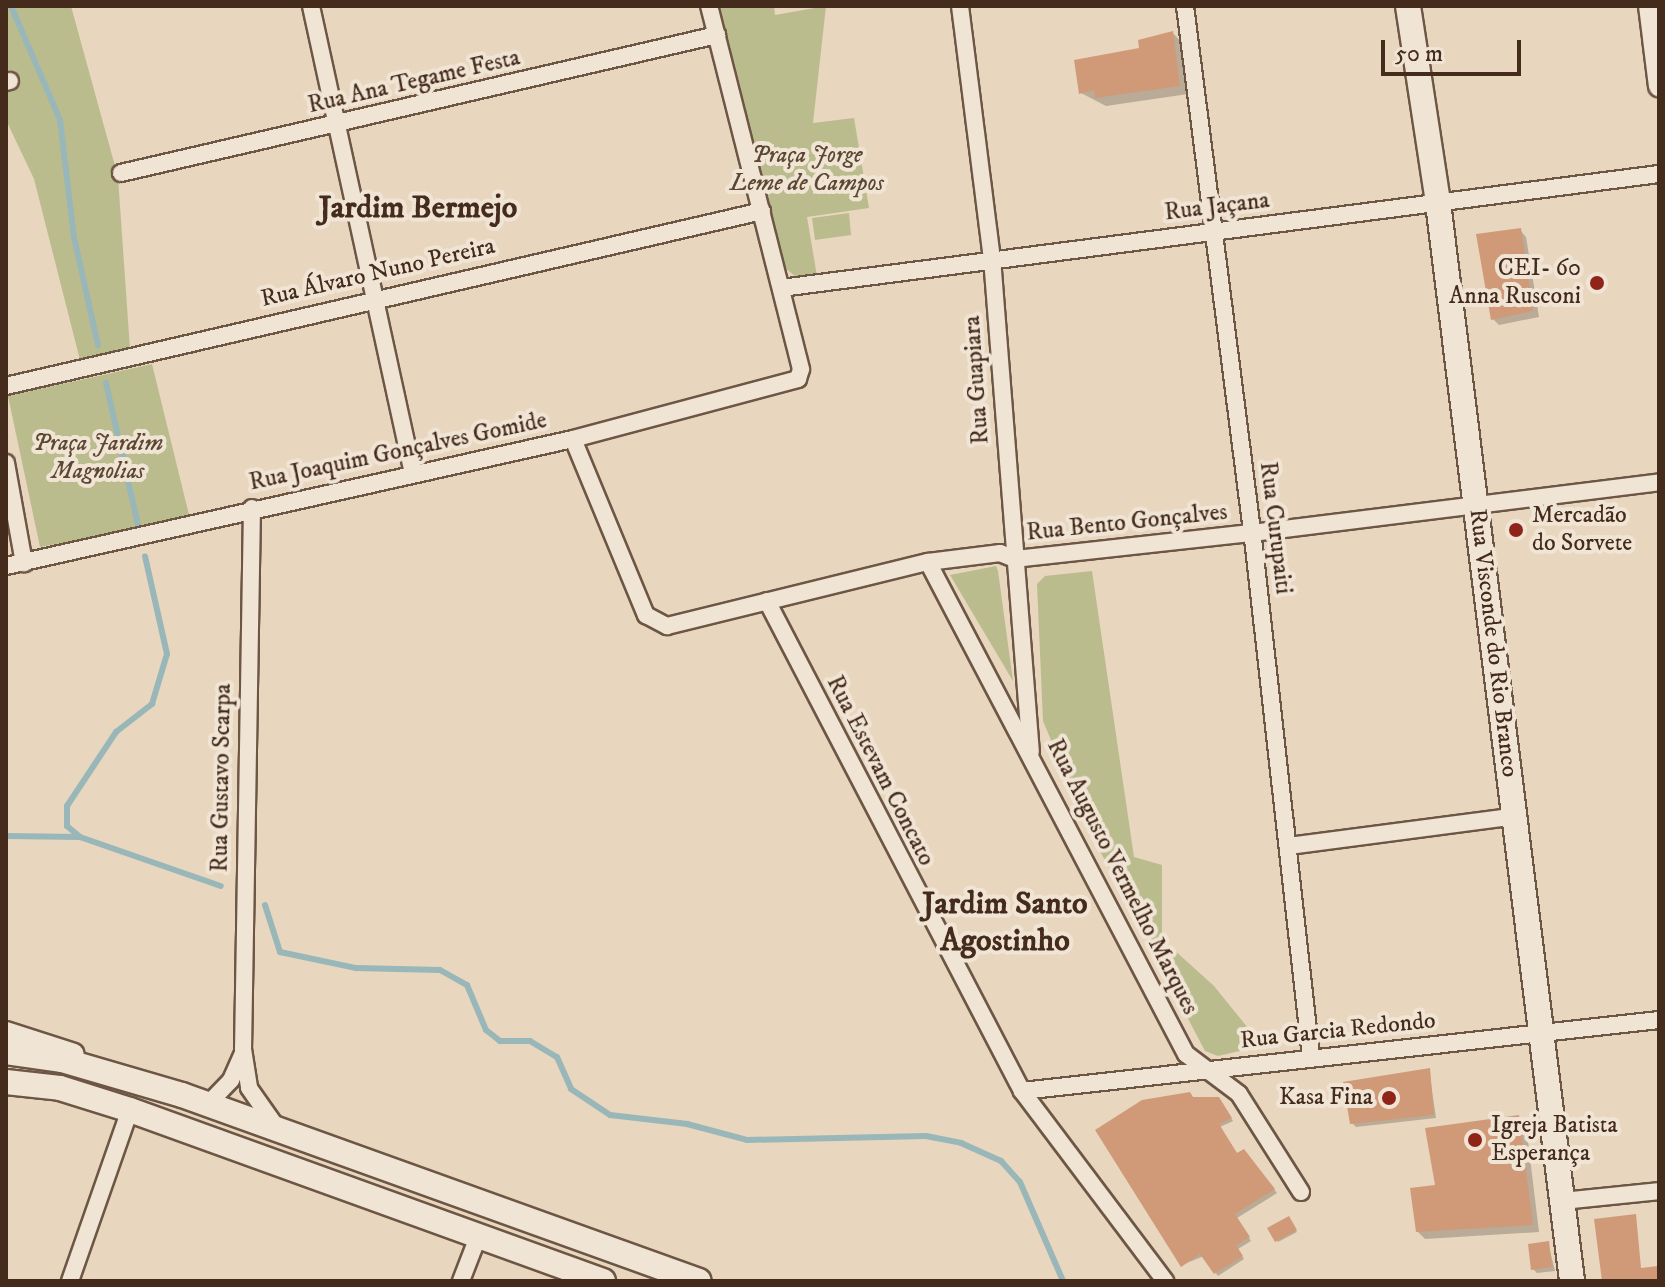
<!DOCTYPE html>
<meta charset="utf-8">
<style>
body{margin:0}
#map{position:relative;width:1665px;height:1287px;overflow:hidden;background:#e8d6be;font-family:"IM FELL DW Pica",serif}
div>[style]{position:absolute}
[style*='--x']{left:calc(var(--x)*1px);top:calc(var(--y)*1px);width:calc(var(--w)*1px);rotate:calc(var(--a)*1deg)}
.green>*{inset:0;background:#bbbc8e}
.shadow>*{inset:0;background:#0003}
.stream>*{height:6px;margin:-3px;padding:0 3px;transform-origin:3px;border-radius:3px;background:#99b7b9}
.building>*{inset:0;background:#d09a78}
.roads{filter:drop-shadow(2px 0 #6d5644) drop-shadow(-2px 0 #6d5644) drop-shadow(0 2px #6d5644) drop-shadow(0 -2px #6d5644)}
.minor>*{height:16px;margin:-8px;padding:0 8px;transform-origin:8px;border-radius:8px;background:#f0e4d5}
.tertiary>*{height:20px;margin:-10px;padding:0 10px;transform-origin:10px;border-radius:10px;background:#f0e4d5}
.secondary>*{height:24px;margin:-12px;padding:0 12px;transform-origin:12px;border-radius:12px;background:#f0e4d5}
.dots>*{width:22px;height:22px;translate:-50% -50%;box-sizing:border-box;border:4px solid #f0e4d5;border-radius:50%}
span{translate:-50% -50%;white-space:nowrap;text-align:center;line-height:1.15;-webkit-text-stroke:8px #f0e4d5;paint-order:stroke}
.street-label{font-size:24px;color:#442b1b}
.park-label{font-size:24px;color:#5c4832;font-style:italic}
.poi-label{font-size:24px;color:#442b1b}
.right{translate:-100% -50%;text-align:right}
.left{translate:0 -50%;text-align:left}
.district-label{font-size:32px;color:#442b1b;font-weight:700}
.frame{position:absolute;inset:0;border:8px solid #442b1b;pointer-events:none}
.scale{position:absolute;left:1381px;top:40px;width:140px;height:36px;box-sizing:border-box;border:4px solid #442b1b;border-top:0;padding-left:10px;font-size:24px;line-height:28px;white-space:nowrap;color:#442b1b;-webkit-text-stroke:6px #f0e4d5;paint-order:stroke}
</style>
<div id="map">
<div class="green">
<i style="clip-path:polygon(6px 6px,71px 6px,118px 177px,130px 349px,81px 364px,34px 179px,6px 120px)"></i>
<i style="clip-path:polygon(715px 6px,774px 6px,775px 15px,826px 6px,813px 123px,854px 118px,869px 208px,807px 217px,817px 276px,795px 276px,785px 268px)"></i>
<i style="clip-path:polygon(849px 213px,851px 235px,815px 240px,812px 218px)"></i>
<i style="clip-path:polygon(152px 364px,190px 519px,40px 547px,8px 396px)"></i>
<i style="clip-path:polygon(996px 566px,998px 571px,1013px 681px,950px 575px)"></i>
<i style="clip-path:polygon(1092px 571px,1134px 857px,1162px 865px,1162px 939px,1214px 986px,1248px 1028px,1251px 1037px,1244px 1050px,1218px 1056px,1205px 1051px,1088px 828px,1043px 721px,1037px 584px,1045px 576px)"></i>
</div>
<div class="shadow">
<i style="clip-path:polygon(1173px 33px,1181px 42px,1188px 94px,1106px 106px,1081px 93px)"></i>
<i style="clip-path:polygon(1520px 230px,1526px 237px,1539px 317px,1499px 325px,1493px 319px)"></i>
<i style="clip-path:polygon(1429px 1070px,1436px 1118px,1356px 1127px,1352px 1123px)"></i>
<i style="clip-path:polygon(1194px 1099px,1222px 1103px,1233px 1121px,1220px 1127px,1238px 1155px,1247px 1154px,1277px 1193px,1237px 1218px,1251px 1241px,1238px 1249px,1244px 1259px,1218px 1276px,1204px 1256px,1182px 1265px)"></i>
<i style="clip-path:polygon(1518px 1117px,1526px 1125px,1539px 1232px,1425px 1239px,1417px 1231px,1438px 1187px)"></i>
<i style="clip-path:polygon(1290px 1219px,1297px 1232px,1278px 1242px,1270px 1229px)"></i>
<i style="clip-path:polygon(1548px 1243px,1555px 1271px,1537px 1273px,1533px 1269px)"></i>
</div>
<div class="stream">
<i style="--x:11;--y:6;--w:124;--a:66.7"></i>
<i style="--x:60;--y:120;--w:118;--a:83.2"></i>
<i style="--x:74;--y:237;--w:111;--a:77.5"></i>
<i style="--x:106;--y:383;--w:146;--a:77.3"></i>
<i style="--x:6;--y:836;--w:74;--a:0.8"></i>
<i style="--x:80;--y:837;--w:149;--a:19.2"></i>
<i style="--x:80;--y:837;--w:17;--a:-140"></i>
<i style="--x:67;--y:826;--w:20;--a:-90"></i>
<i style="--x:67;--y:806;--w:89;--a:-56.5"></i>
<i style="--x:116;--y:732;--w:46;--a:-37.9"></i>
<i style="--x:152;--y:704;--w:52;--a:-73.3"></i>
<i style="--x:167;--y:654;--w:100;--a:-102.7"></i>
<i style="--x:265;--y:905;--w:49;--a:72.3"></i>
<i style="--x:280;--y:952;--w:78;--a:11.9"></i>
<i style="--x:356;--y:968;--w:84;--a:1.4"></i>
<i style="--x:440;--y:970;--w:31;--a:29"></i>
<i style="--x:467;--y:985;--w:49;--a:67.1"></i>
<i style="--x:486;--y:1030;--w:18;--a:38"></i>
<i style="--x:500;--y:1041;--w:30;--a:0"></i>
<i style="--x:530;--y:1041;--w:31;--a:31"></i>
<i style="--x:557;--y:1057;--w:35;--a:66"></i>
<i style="--x:571;--y:1089;--w:47;--a:33.7"></i>
<i style="--x:610;--y:1115;--w:78;--a:6.7"></i>
<i style="--x:687;--y:1124;--w:62;--a:14.9"></i>
<i style="--x:747;--y:1140;--w:179;--a:-1.3"></i>
<i style="--x:926;--y:1136;--w:36;--a:11"></i>
<i style="--x:961;--y:1143;--w:44;--a:24.2"></i>
<i style="--x:1001;--y:1161;--w:28;--a:48"></i>
<i style="--x:1020;--y:1182;--w:108;--a:66.5"></i>
</div>
<div class="building">
<i style="clip-path:polygon(1173px 31px,1180px 86px,1095px 98px,1094px 90px,1079px 94px,1074px 60px,1139px 48px,1138px 40px)"></i>
<i style="clip-path:polygon(1521px 228px,1533px 311px,1491px 320px,1476px 234px)"></i>
<i style="clip-path:polygon(1430px 1068px,1434px 1115px,1350px 1124px,1343px 1082px)"></i>
<i style="clip-path:polygon(1190px 1092px,1193px 1097px,1219px 1097px,1232px 1118px,1219px 1124px,1237px 1153px,1244px 1149px,1275px 1189px,1235px 1214px,1250px 1237px,1236px 1245px,1243px 1256px,1214px 1274px,1200px 1254px,1181px 1267px,1095px 1130px,1142px 1100px)"></i>
<i style="clip-path:polygon(1519px 1115px,1533px 1225px,1416px 1232px,1410px 1188px,1435px 1185px,1425px 1128px)"></i>
<i style="clip-path:polygon(1636px 1214px,1641px 1268px,1658px 1266px,1659px 1281px,1602px 1281px,1594px 1219px)"></i>
<i style="clip-path:polygon(1289px 1216px,1297px 1230px,1275px 1242px,1267px 1228px)"></i>
<i style="clip-path:polygon(1549px 1241px,1552px 1267px,1531px 1270px,1528px 1244px)"></i>
</div>
<div class="roads">
<div class="minor">
<i style="--x:311;--y:6;--w:478;--a:77.7"></i>
<i style="--x:960;--y:6;--w:254;--a:82.8"></i>
<i style="--x:992;--y:258;--w:495;--a:85.5"></i>
<i style="--x:1185;--y:6;--w:545;--a:82.73"></i>
<i style="--x:1254;--y:547;--w:513;--a:83.62"></i>
<i style="--x:6;--y:82;--w:4;--a:-14"></i>
<i style="--x:121;--y:173;--w:612;--a:-13.04"></i>
<i style="--x:781;--y:288;--w:885;--a:-7.4"></i>
<i style="--x:6;--y:386;--w:776;--a:-13.03"></i>
<i style="--x:573;--y:439;--w:191;--a:67.5"></i>
<i style="--x:646;--y:615;--w:24;--a:28"></i>
<i style="--x:667;--y:626;--w:269;--a:-13.8"></i>
<i style="--x:928;--y:562;--w:73;--a:-7.1"></i>
<i style="--x:1000;--y:553;--w:16;--a:22"></i>
<i style="--x:1015;--y:559;--w:238;--a:-6.3"></i>
<i style="--x:1252;--y:533;--w:410;--a:-7.1"></i>
<i style="--x:6;--y:463;--w:102;--a:79.8"></i>
<i style="--x:252;--y:508;--w:541;--a:90.95"></i>
<i style="--x:243;--y:1049;--w:39;--a:81"></i>
<i style="--x:249;--y:1088;--w:45;--a:54.9"></i>
<i style="--x:928;--y:562;--w:556;--a:62.33"></i>
<i style="--x:1186;--y:1054;--w:66;--a:37"></i>
<i style="--x:1239;--y:1094;--w:116;--a:57.7"></i>
<i style="--x:6;--y:566;--w:581;--a:-12.63"></i>
<i style="--x:573;--y:439;--w:233;--a:-14.9"></i>
<i style="--x:798;--y:379;--w:10;--a:-73"></i>
<i style="--x:801;--y:369;--w:374;--a:-104.2"></i>
<i style="--x:767;--y:601;--w:552;--a:62.51"></i>
<i style="--x:1022;--y:1091;--w:238;--a:53"></i>
<i style="--x:1289;--y:846;--w:229;--a:-7.5"></i>
<i style="--x:1022;--y:1091;--w:641;--a:-6.36"></i>
<i style="--x:208;--y:1104;--w:33;--a:-46"></i>
<i style="--x:231;--y:1080;--w:27;--a:-66"></i>
<i style="--x:1563;--y:1201;--w:97;--a:-5.9"></i>
<i style="--x:70;--y:1281;--w:181;--a:-70.7"></i>
<i style="--x:461;--y:1281;--w:47;--a:-68.9"></i>
</div>
<div class="tertiary">
<i style="--x:1649;--y:6;--w:81;--a:82.9"></i>
<i style="--x:6;--y:1032;--w:71;--a:17.9"></i>
</div>
<div class="secondary">
<i style="--x:1408;--y:6;--w:199;--a:81.3"></i>
<i style="--x:1438;--y:203;--w:1086;--a:82.91"></i>
<i style="--x:6;--y:1052;--w:57;--a:8.1"></i>
<i style="--x:62;--y:1060;--w:125;--a:16.3"></i>
<i style="--x:182;--y:1095;--w:549;--a:19.79"></i>
<i style="--x:6;--y:1082;--w:54;--a:6.3"></i>
<i style="--x:60;--y:1088;--w:73;--a:17.4"></i>
<i style="--x:130;--y:1110;--w:503;--a:19.88"></i>
</div>
</div>
<div class="dots">
<i style="left:1597px;top:283px;background:#8f2418"></i>
<i style="left:1516px;top:530px;background:#8f2418"></i>
<i style="left:1389px;top:1098px;background:#8f2418"></i>
<i style="left:1475px;top:1140px;background:#8f2418"></i>
</div>
<div class="street-label">
<span style="left:414px;top:82px;rotate:-13deg">Rua Ana Tegame Festa</span>
<span style="left:1217px;top:207px;rotate:-7deg">Rua Jaçana</span>
<span style="left:378px;top:273px;rotate:-13deg">Rua Álvaro Nuno Pereira</span>
<span style="left:977px;top:380px;rotate:-94deg">Rua Guapiara</span>
<span style="left:398px;top:452px;rotate:-12deg">Rua Joaquim Gonçalves Gomide</span>
<span style="left:1127px;top:523px;rotate:-6deg">Rua Bento Gonçalves</span>
<span style="left:1275px;top:528px;rotate:83deg">Rua Curupaiti</span>
<span style="left:1493px;top:643px;rotate:83deg">Rua Visconde do Rio Branco</span>
<span style="left:880px;top:771px;rotate:63deg">Rua Estevam Concato</span>
<span style="left:222px;top:778px;rotate:-89deg">Rua Gustavo Scarpa</span>
<span style="left:1122px;top:877px;rotate:63deg">Rua Augusto Vermelho Marques</span>
<span style="left:1338px;top:1031px;rotate:-6deg">Rua Garcia Redondo</span>
</div>
<div class="park-label">
<span style="left:807px;top:170px">Praça Jorge<br>Leme de Campos</span>
<span style="left:98px;top:458px">Praça Jardim<br>Magnolias</span>
</div>
<div class="poi-label">
<span class="right" style="left:1581px;top:283px">CEI- 60<br>Anna Rusconi</span>
<span class="left" style="left:1532px;top:530px">Mercadão<br>do Sorvete</span>
<span class="right" style="left:1373px;top:1098px">Kasa Fina</span>
<span class="left" style="left:1491px;top:1140px">Igreja Batista<br>Esperança</span>
</div>
<div class="district-label">
<span style="left:418px;top:208px">Jardim Bermejo</span>
<span style="left:1005px;top:923px">Jardim Santo<br>Agostinho</span>
</div>
<div class="frame"></div>
<div class="scale">50 m</div>
</div>
